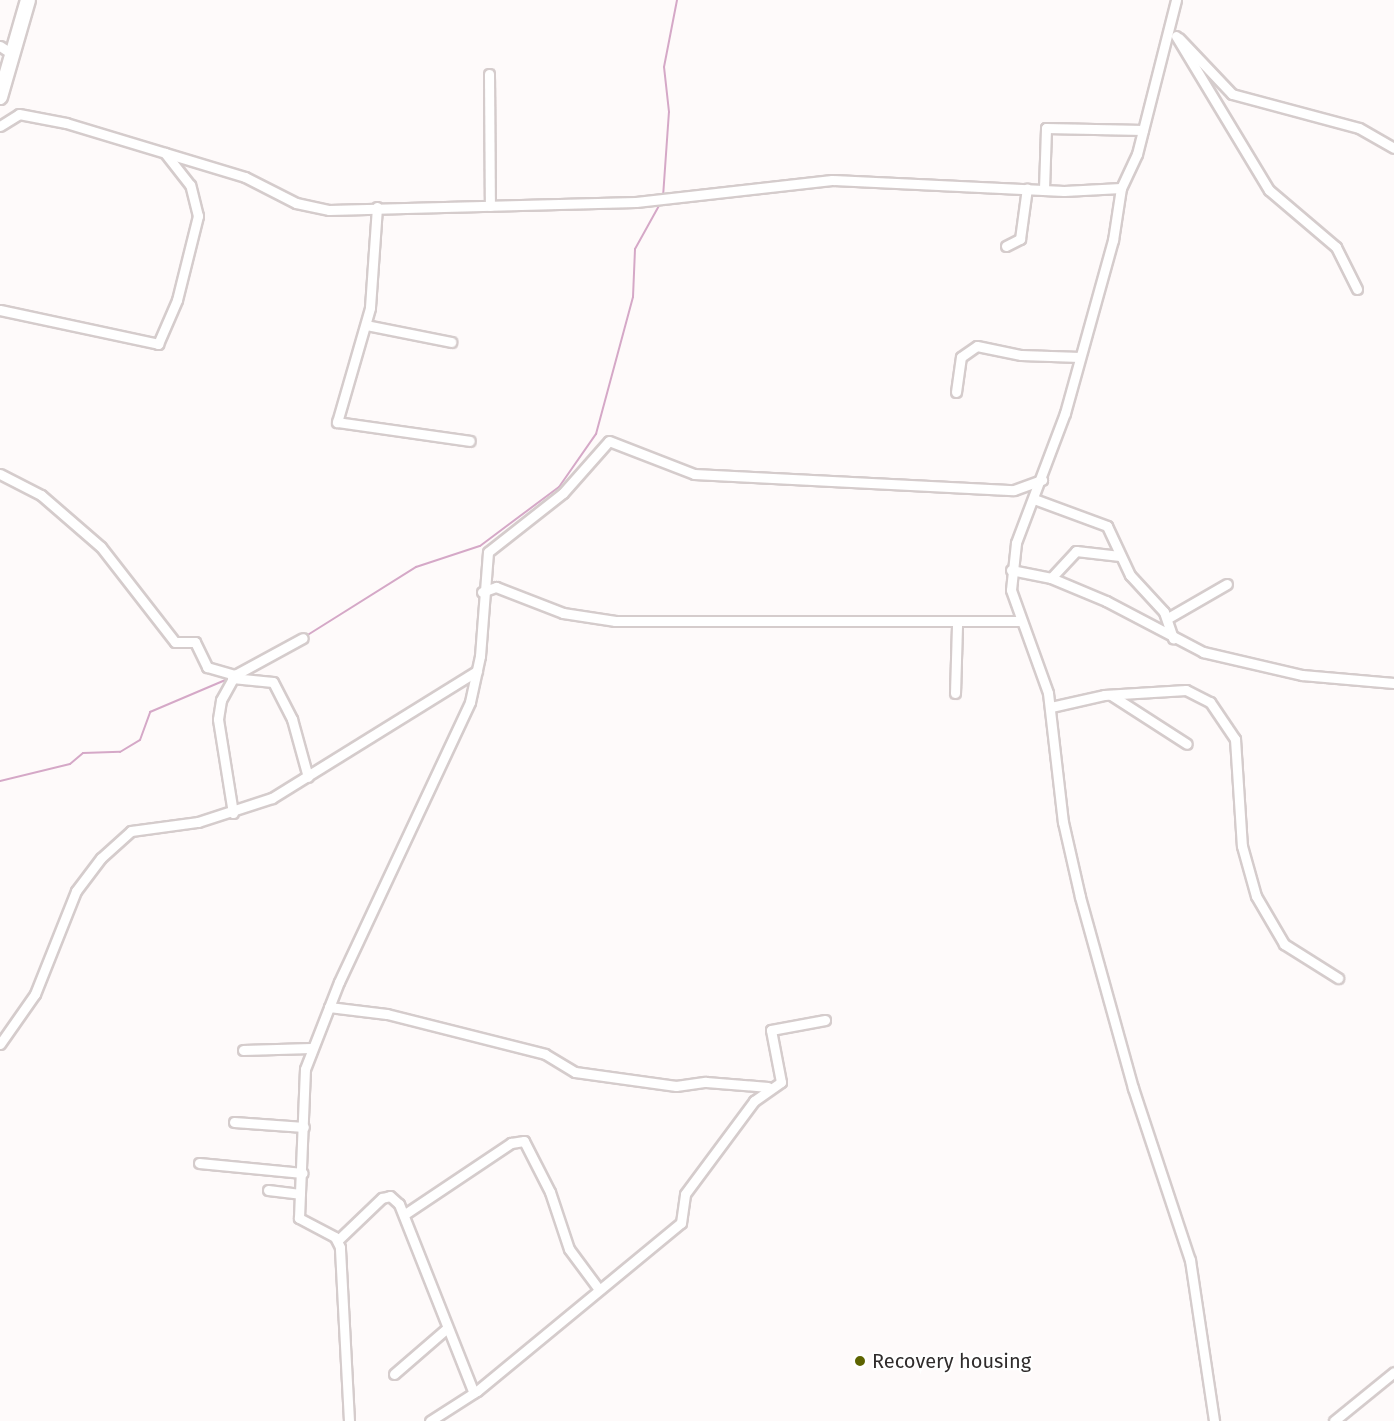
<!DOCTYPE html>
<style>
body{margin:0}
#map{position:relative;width:1394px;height:1421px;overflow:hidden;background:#fefafa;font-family:"Fira Sans",sans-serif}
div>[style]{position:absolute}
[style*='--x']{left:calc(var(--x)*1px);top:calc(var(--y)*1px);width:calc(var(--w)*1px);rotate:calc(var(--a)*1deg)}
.stream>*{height:2px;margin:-1px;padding:0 1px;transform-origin:1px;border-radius:1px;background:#d5a8c7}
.roads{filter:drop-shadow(2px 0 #d5cccc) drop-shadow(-2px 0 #d5cccc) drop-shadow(0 2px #d5cccc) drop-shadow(0 -2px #d5cccc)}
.minor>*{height:9px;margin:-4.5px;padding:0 4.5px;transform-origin:4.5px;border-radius:4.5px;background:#fff}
.highway>*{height:14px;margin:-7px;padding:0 7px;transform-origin:7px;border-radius:7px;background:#fff}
.dots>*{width:16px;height:16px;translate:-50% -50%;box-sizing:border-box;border:3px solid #fff;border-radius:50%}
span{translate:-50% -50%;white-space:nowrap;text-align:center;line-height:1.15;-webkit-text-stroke:4.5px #fff;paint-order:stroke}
.poi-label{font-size:20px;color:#302c2c}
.left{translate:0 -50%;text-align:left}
</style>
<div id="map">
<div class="stream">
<i style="--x:663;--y:197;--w:85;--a:-86"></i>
<i style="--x:669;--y:112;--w:45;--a:-96.3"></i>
<i style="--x:664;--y:67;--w:68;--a:-79"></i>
<i style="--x:306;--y:636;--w:130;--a:-32.1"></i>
<i style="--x:416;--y:567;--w:67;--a:-18.2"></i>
<i style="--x:480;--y:546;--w:99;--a:-36.8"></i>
<i style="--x:559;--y:487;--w:65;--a:-55.1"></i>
<i style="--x:596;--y:434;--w:142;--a:-74.9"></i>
<i style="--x:633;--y:297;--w:48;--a:-87.6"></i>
<i style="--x:635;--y:249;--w:54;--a:-61"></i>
<i style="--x:0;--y:781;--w:72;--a:-13.7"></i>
<i style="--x:70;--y:764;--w:17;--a:-40"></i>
<i style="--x:83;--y:753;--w:37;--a:-2"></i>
<i style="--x:120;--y:752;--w:23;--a:-31"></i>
<i style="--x:140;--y:740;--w:30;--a:-70"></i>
<i style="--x:150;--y:712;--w:87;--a:-23"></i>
</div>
<div class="roads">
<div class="minor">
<i style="--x:1176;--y:0;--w:159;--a:104.2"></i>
<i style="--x:1137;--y:154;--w:38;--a:115"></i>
<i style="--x:1121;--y:188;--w:53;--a:98.7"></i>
<i style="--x:1113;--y:240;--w:180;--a:105.5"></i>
<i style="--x:1065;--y:413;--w:139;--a:110.7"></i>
<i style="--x:1016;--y:543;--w:47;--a:96.1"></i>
<i style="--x:1011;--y:590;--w:109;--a:70.2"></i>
<i style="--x:1048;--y:693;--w:130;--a:83.4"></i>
<i style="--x:1063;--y:822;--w:77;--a:77.2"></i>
<i style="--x:1080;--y:897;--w:198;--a:74.5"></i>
<i style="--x:1133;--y:1088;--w:181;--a:71.7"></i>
<i style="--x:1190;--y:1260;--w:163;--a:81.5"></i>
<i style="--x:1176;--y:36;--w:180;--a:58.9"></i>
<i style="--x:1269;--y:190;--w:88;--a:40.4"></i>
<i style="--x:1336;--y:247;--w:47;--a:63.4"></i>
<i style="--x:1179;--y:38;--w:77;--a:46.6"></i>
<i style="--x:1232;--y:94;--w:131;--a:15"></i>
<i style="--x:1359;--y:128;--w:40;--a:29.7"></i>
<i style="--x:0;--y:46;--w:14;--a:34"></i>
<i style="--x:489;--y:74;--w:132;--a:89.6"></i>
<i style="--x:0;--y:126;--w:22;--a:-32"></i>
<i style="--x:19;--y:114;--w:48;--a:10.8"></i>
<i style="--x:66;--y:123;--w:187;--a:16.8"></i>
<i style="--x:245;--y:177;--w:57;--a:27"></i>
<i style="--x:296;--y:203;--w:34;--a:12"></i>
<i style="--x:329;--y:210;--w:307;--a:-1.5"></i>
<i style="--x:636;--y:202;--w:197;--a:-6.4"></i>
<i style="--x:832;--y:180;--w:232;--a:2.7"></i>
<i style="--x:1064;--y:191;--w:57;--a:-3"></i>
<i style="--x:1044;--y:189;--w:61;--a:-88.1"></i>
<i style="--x:1046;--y:128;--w:97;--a:1.2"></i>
<i style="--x:377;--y:207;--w:101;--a:94"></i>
<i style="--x:370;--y:308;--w:119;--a:106.1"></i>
<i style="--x:337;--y:422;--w:134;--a:8.1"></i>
<i style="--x:1006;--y:246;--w:16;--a:-27"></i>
<i style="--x:1020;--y:239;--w:51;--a:-82.2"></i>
<i style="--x:0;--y:310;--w:162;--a:12.1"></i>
<i style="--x:158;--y:344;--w:48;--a:-66.6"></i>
<i style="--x:177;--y:300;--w:87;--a:-76"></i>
<i style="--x:198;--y:216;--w:32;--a:-104"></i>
<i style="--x:190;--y:185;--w:41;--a:-128"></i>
<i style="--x:366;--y:325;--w:87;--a:11.3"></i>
<i style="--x:956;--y:392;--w:35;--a:-82"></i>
<i style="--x:961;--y:357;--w:19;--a:-35"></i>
<i style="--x:977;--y:346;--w:45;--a:11.6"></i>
<i style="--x:1021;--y:355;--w:59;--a:1.9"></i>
<i style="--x:0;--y:474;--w:46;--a:27.1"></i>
<i style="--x:41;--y:495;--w:79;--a:40.9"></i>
<i style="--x:101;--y:547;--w:120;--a:52.1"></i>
<i style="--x:175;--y:642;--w:20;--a:0"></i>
<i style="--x:195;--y:642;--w:28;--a:64"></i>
<i style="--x:207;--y:667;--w:29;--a:16"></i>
<i style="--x:1034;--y:499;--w:78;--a:20.3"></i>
<i style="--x:1107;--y:526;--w:54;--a:64.9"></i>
<i style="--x:1130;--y:575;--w:50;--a:47.4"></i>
<i style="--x:1164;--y:612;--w:28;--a:71"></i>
<i style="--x:1011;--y:570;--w:41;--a:11.3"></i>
<i style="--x:1051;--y:578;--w:60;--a:22.7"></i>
<i style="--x:1106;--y:601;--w:110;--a:27.7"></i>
<i style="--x:1203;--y:652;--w:102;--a:13.1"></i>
<i style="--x:1302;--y:675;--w:92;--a:5"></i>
<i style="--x:1051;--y:578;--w:37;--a:-47"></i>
<i style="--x:1076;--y:551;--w:44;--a:6.5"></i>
<i style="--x:482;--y:592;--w:15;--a:-20"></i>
<i style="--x:496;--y:587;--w:72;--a:21.2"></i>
<i style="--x:563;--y:613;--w:53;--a:8.7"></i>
<i style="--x:615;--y:621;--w:406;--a:0"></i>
<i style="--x:1168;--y:618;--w:68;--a:-30"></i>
<i style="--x:232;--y:678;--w:41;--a:5.6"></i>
<i style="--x:273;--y:682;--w:42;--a:62.8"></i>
<i style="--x:292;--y:719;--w:60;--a:74.6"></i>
<i style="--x:955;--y:693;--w:69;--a:-88.3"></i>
<i style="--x:1111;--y:695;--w:90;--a:32.8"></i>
<i style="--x:1051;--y:707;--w:54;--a:-12.8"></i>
<i style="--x:1104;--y:695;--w:82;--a:-3.5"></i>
<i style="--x:1186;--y:690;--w:27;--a:27"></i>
<i style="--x:1210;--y:702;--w:45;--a:56"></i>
<i style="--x:1235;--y:739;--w:107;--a:86.3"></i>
<i style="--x:1242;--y:846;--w:52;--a:74.4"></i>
<i style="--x:1256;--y:896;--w:56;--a:59.7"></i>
<i style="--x:1284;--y:944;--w:64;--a:32.2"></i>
<i style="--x:233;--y:813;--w:95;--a:-99.1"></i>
<i style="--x:218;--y:719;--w:19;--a:-81"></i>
<i style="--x:221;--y:700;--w:29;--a:-61"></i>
<i style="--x:235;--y:675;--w:77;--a:-28.6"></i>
<i style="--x:329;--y:1007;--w:58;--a:6.9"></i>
<i style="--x:387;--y:1014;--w:163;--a:14.2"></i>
<i style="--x:545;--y:1054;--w:35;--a:31"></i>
<i style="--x:575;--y:1072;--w:102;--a:7.9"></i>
<i style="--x:676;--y:1086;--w:30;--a:-8"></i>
<i style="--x:706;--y:1082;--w:62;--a:4.6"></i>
<i style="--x:0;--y:1044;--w:61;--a:-55"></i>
<i style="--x:35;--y:994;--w:111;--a:-68.3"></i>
<i style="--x:76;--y:891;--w:41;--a:-52.9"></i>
<i style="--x:101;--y:858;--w:40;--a:-42"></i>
<i style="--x:131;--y:831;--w:68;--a:-7.7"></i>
<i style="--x:198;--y:822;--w:78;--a:-18"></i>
<i style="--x:272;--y:798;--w:241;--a:-31.8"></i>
<i style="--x:243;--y:1050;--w:68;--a:-1.7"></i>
<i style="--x:234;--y:1122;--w:70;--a:4.1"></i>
<i style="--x:199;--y:1163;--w:104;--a:5.5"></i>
<i style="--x:268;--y:1190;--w:32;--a:7"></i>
<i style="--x:405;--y:1214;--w:128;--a:-33.8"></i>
<i style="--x:511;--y:1143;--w:13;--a:-9"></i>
<i style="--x:524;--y:1141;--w:57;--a:63"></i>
<i style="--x:550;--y:1192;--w:60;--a:71.6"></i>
<i style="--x:569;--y:1249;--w:49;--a:53.4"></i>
<i style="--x:338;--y:1240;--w:61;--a:-43.7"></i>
<i style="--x:382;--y:1198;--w:8;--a:-14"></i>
<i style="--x:390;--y:1196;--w:12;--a:42"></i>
<i style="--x:399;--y:1204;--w:203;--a:68.4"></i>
<i style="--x:394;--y:1374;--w:69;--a:-40.9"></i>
<i style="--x:349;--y:1421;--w:174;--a:-93"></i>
<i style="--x:340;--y:1247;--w:11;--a:-117"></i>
<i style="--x:335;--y:1237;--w:41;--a:-152.2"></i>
<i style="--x:299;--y:1218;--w:149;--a:-87.7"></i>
<i style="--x:305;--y:1069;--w:93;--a:-68.7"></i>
<i style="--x:339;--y:982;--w:309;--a:-64.9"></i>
<i style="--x:470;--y:702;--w:47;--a:-77.7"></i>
<i style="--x:480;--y:656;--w:104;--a:-85.6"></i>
<i style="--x:488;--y:552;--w:95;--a:-38.2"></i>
<i style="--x:563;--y:493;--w:69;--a:-48.5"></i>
<i style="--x:609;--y:441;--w:91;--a:21.2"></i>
<i style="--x:694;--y:474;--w:320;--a:2.9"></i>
<i style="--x:1014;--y:490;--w:30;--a:-20"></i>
<i style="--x:430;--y:1421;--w:56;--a:-32.6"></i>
<i style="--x:477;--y:1391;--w:264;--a:-39.5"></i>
<i style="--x:681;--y:1223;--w:29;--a:-82"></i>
<i style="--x:685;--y:1194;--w:116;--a:-53.4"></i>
<i style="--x:754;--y:1101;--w:33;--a:-35"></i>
<i style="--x:781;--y:1082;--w:53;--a:-100.9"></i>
<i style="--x:771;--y:1030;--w:55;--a:-10.5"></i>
<i style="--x:1334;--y:1421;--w:77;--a:-39.2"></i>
</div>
<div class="highway">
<i style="--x:0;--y:97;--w:101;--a:-73.9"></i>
</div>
</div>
<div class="dots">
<i style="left:860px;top:1361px;background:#5d6300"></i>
</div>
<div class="poi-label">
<span class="left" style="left:872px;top:1361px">Recovery housing</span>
</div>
</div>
